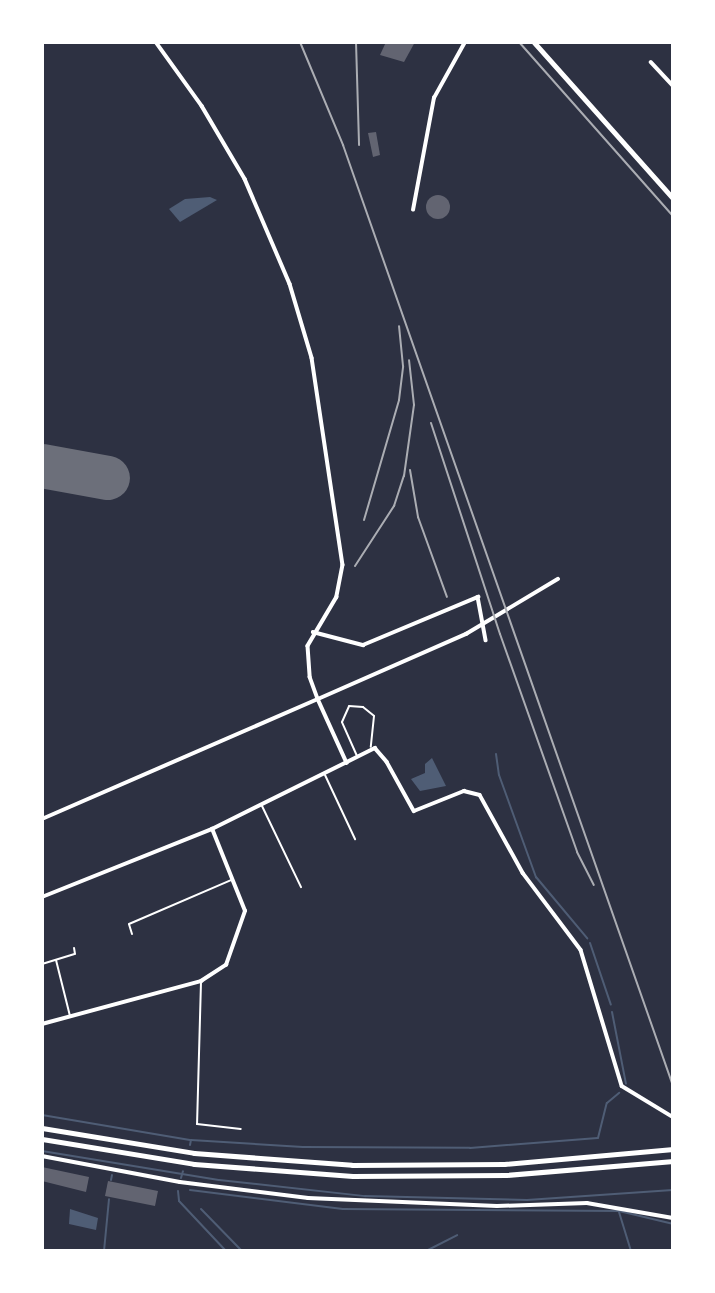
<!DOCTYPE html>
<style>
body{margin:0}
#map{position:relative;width:715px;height:1293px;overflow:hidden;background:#2d3142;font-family:"Alegreya Sans",sans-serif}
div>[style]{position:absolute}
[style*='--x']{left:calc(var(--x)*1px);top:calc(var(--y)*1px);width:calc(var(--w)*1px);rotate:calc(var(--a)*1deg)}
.water>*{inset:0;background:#4f5d75}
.stream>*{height:2px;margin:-1px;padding:0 1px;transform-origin:1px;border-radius:1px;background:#4f5d75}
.runway>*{height:44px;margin:-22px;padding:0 22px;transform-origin:22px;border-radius:22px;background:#6c6f7a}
.building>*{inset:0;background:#626471}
.round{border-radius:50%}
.service>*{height:2px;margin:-1px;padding:0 1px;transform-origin:1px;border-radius:1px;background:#fff}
.minor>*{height:3.5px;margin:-1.75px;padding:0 1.75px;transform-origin:1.75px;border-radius:1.75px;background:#fff}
.tertiary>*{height:3.5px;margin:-1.75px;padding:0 1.75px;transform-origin:1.75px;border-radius:1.75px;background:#fff}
.secondary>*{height:4.5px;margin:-2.25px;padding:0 2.25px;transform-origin:2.25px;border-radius:2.25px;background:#fff}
.motorway>*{height:5px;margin:-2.5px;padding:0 2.5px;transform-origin:2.5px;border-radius:2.5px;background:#fff}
.tram>*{height:2px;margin:-1px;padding:0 1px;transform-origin:1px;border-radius:1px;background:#abadb3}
.rail>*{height:2px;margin:-1px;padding:0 1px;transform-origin:1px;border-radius:1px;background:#abadb3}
span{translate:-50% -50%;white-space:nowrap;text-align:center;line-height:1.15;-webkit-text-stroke:6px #fff;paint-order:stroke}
.frame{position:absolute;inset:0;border:44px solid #fff;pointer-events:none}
</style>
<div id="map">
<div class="water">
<i style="clip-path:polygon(210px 197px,217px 200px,180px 222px,169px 209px,185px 199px)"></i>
<i style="clip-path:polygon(432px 758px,446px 786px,420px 791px,411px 779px,425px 773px,425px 764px)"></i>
<i style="clip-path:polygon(70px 1209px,98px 1218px,96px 1230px,69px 1224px)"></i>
</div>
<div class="stream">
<i style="--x:496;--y:754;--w:21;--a:82"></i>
<i style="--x:499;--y:775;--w:109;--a:70.1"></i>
<i style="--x:536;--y:877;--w:80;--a:50.1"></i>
<i style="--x:590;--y:943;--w:65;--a:71.3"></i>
<i style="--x:612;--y:1012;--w:73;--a:79"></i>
<i style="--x:42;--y:1115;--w:150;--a:9.6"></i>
<i style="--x:190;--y:1145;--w:5;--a:-79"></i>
<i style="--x:191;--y:1140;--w:112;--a:3.6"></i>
<i style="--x:303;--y:1147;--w:167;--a:0.3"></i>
<i style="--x:470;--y:1148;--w:128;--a:-4.5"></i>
<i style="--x:598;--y:1138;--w:36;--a:-76"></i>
<i style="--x:607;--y:1103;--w:16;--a:-40"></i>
<i style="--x:42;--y:1151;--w:179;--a:9.3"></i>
<i style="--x:219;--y:1180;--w:147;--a:6.3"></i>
<i style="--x:365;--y:1196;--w:162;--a:1.4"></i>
<i style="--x:527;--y:1200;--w:146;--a:-3.9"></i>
<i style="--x:181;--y:1178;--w:7;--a:-74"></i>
<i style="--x:111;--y:1180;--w:5;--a:-79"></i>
<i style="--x:190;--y:1190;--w:154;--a:7.1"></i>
<i style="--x:343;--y:1209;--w:276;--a:0.4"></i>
<i style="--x:619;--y:1211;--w:56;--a:13.5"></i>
<i style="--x:178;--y:1191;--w:10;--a:84"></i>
<i style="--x:179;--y:1201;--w:69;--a:46.8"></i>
<i style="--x:201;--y:1209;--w:59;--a:45.7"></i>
<i style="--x:619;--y:1212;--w:41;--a:72.9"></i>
<i style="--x:104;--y:1251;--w:52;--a:-84.5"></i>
<i style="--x:426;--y:1251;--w:35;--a:-27"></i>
</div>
<div class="runway">
<i style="--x:42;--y:466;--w:67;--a:10.3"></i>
</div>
<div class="building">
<i style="clip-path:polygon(386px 42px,415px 42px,404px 62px,380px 55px)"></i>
<i style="clip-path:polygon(376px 132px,380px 155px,373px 157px,368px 133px)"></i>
<i class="round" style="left:426px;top:195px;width:24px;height:24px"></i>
<i style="clip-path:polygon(42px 1167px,89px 1177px,86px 1192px,42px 1181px)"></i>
<i style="clip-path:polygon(108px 1181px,158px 1191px,155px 1206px,105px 1196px)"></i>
</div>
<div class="service">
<i style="--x:357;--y:756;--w:37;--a:-114"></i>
<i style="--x:342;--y:722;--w:17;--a:-66"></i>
<i style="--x:349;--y:706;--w:14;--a:4"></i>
<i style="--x:363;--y:707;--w:14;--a:39"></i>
<i style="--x:374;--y:716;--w:31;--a:96"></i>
<i style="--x:325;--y:775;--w:71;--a:64.9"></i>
<i style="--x:262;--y:806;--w:90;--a:64.3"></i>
<i style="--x:132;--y:934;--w:10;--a:-107"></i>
<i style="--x:129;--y:924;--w:111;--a:-23.3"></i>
<i style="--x:56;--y:960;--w:58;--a:76"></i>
<i style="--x:42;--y:964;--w:34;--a:-17"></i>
<i style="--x:75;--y:954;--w:6;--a:-99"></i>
<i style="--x:201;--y:982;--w:142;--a:91.6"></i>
<i style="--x:197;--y:1124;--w:44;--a:6.5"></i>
</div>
<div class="minor">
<i style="--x:651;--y:62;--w:33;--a:47"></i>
<i style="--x:413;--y:210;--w:114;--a:-79.4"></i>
<i style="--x:434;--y:98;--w:64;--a:-61"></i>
<i style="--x:313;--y:632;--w:52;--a:14.6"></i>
<i style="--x:363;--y:645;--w:125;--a:-22.7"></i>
<i style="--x:478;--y:597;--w:44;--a:79.5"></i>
<i style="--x:42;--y:819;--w:301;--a:-23.5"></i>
<i style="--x:318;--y:699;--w:70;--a:65.6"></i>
<i style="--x:42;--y:897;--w:183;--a:-21.8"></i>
<i style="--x:212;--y:829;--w:182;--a:-26.4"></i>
<i style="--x:375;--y:748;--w:18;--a:49"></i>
<i style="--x:387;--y:762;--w:56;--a:61.1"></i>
<i style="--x:414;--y:811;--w:54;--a:-21.8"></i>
<i style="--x:464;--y:791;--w:16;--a:14"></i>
<i style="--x:480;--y:795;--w:89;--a:61.1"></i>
<i style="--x:523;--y:873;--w:96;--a:53"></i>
<i style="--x:581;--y:950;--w:142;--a:73.2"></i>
<i style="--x:622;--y:1086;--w:60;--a:31.3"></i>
<i style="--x:42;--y:1024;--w:165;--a:-15.1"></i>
<i style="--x:201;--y:981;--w:30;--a:-33"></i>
<i style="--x:226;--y:965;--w:57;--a:-70.6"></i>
<i style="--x:245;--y:911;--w:88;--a:-111.9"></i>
<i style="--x:42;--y:1156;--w:140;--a:10.7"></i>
<i style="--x:180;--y:1182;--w:129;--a:7.1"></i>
<i style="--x:308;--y:1198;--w:189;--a:2.4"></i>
<i style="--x:497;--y:1206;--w:90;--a:-1.9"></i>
<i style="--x:587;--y:1203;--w:87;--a:9.9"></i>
</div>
<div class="tertiary">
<i style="--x:156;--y:42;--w:79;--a:54.3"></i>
<i style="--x:202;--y:106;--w:85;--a:59.5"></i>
<i style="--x:245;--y:179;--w:114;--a:66.8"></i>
<i style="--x:290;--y:284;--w:77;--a:73.4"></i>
<i style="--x:312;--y:358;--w:209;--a:81.5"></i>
<i style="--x:343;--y:565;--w:33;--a:101"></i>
<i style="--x:337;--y:597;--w:57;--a:120.6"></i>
<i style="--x:308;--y:646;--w:31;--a:86"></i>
<i style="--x:310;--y:677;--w:23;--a:70"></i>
<i style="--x:318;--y:699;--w:162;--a:-23.7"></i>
<i style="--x:466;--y:634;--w:107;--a:-30.9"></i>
</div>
<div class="secondary">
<i style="--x:534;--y:42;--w:209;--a:48.3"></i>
</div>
<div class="motorway">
<i style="--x:42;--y:1128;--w:154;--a:9.3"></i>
<i style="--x:194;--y:1153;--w:158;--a:4.3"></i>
<i style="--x:352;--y:1165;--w:152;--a:-0.4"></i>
<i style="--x:504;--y:1164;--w:170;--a:-5.1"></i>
<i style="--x:42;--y:1139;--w:154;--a:9.3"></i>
<i style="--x:194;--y:1164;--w:159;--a:4.3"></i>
<i style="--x:353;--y:1176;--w:153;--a:-0.4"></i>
<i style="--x:506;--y:1175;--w:168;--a:-4.8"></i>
</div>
<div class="tram">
<i style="--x:519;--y:42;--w:232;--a:48.5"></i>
</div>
<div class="rail">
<i style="--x:300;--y:42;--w:112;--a:67.3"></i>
<i style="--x:343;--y:145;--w:997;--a:70.67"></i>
<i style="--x:356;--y:42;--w:103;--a:88.3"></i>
<i style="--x:431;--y:423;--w:222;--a:71.9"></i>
<i style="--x:500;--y:634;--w:231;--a:70.5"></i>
<i style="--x:577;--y:852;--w:37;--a:63"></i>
<i style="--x:410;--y:470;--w:48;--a:80.3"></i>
<i style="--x:418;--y:517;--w:85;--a:70.1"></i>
<i style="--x:364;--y:520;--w:125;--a:-73.7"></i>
<i style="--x:399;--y:400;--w:34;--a:-83"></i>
<i style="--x:403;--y:366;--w:40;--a:-95.7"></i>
<i style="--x:355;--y:566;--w:72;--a:-57"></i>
<i style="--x:394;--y:506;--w:32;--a:-72"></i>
<i style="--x:404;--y:476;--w:72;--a:-82"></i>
<i style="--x:414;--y:405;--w:45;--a:-96.3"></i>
</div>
<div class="frame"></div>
</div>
